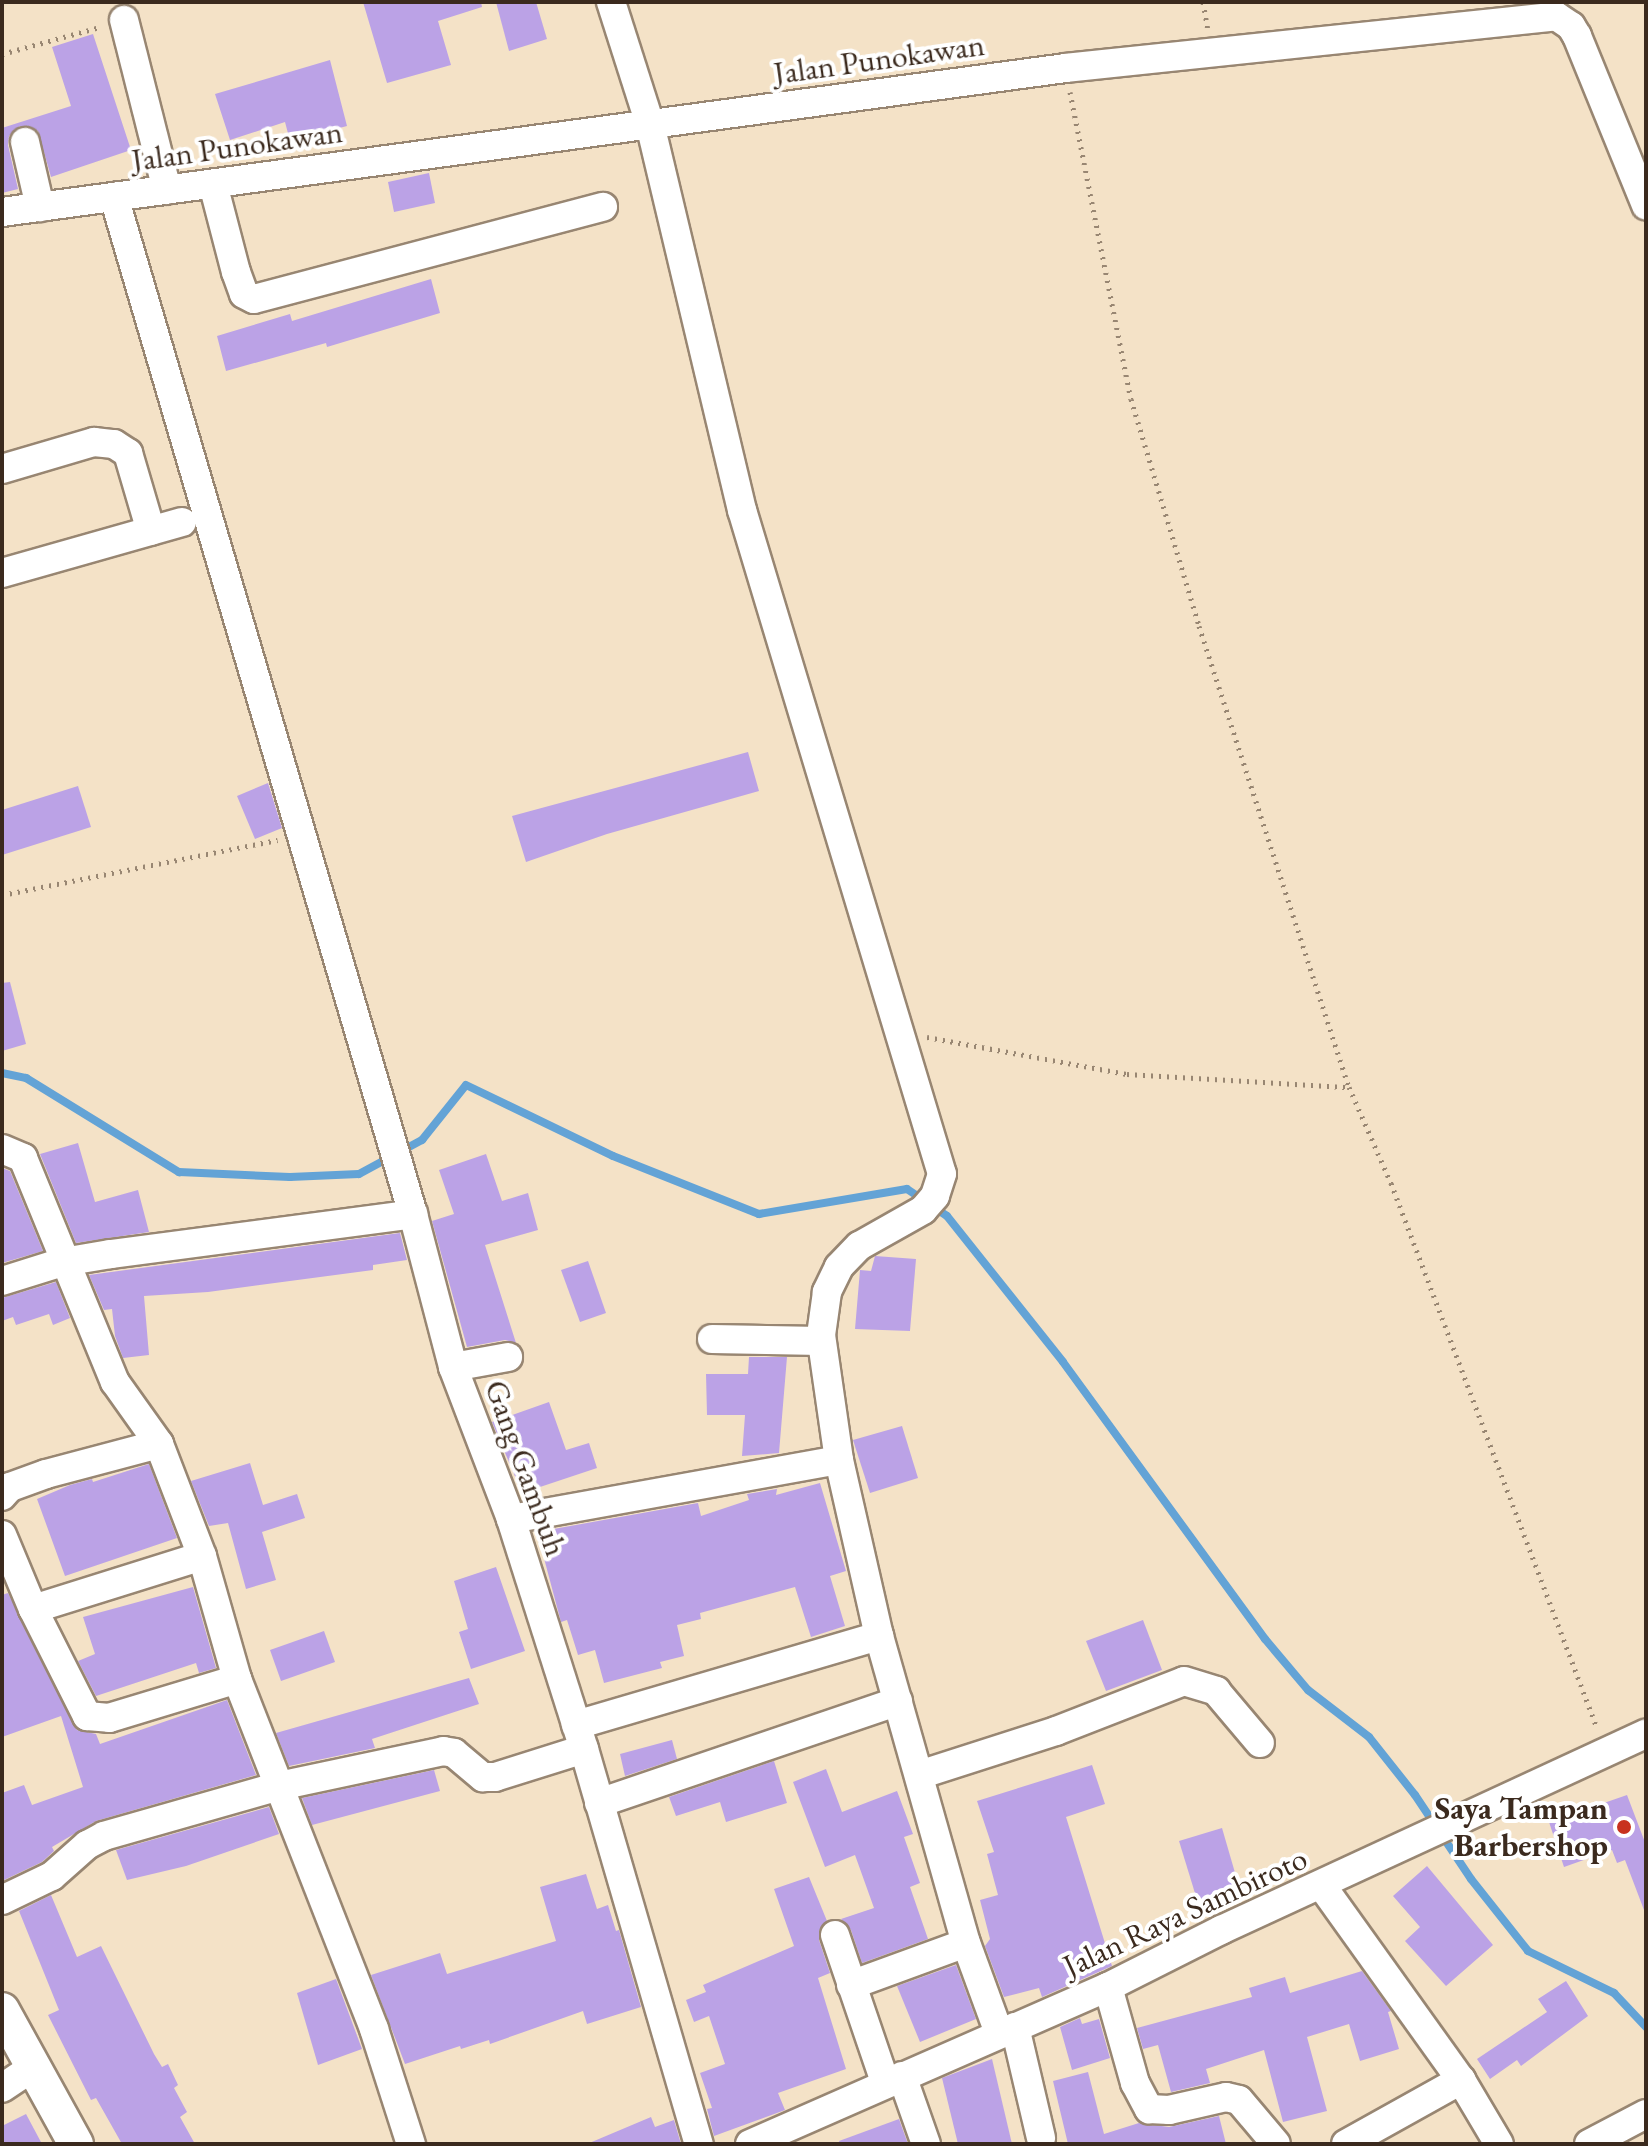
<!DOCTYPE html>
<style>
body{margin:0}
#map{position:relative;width:1648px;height:2146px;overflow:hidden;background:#f4e2c7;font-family:"EB Garamond",serif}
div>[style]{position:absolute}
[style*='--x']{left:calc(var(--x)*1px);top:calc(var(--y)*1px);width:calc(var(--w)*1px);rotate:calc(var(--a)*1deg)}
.stream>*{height:8px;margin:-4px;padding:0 4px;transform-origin:4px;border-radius:4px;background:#63a3d6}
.building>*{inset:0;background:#bba2e6}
.path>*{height:5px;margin-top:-2.5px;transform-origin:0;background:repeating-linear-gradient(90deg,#988672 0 2px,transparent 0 8px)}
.roads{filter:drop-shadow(2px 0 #988672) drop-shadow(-2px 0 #988672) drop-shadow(0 2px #988672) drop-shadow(0 -2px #988672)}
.minor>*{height:28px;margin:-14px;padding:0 14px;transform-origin:14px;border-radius:14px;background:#fff}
.major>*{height:34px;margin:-17px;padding:0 17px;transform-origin:17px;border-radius:17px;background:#fff}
.dots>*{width:22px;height:22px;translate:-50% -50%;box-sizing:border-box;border:4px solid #fff;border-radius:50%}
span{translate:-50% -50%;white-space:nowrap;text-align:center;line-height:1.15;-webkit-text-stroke:8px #fff;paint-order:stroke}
.street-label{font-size:32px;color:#3b2a1e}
.poi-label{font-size:32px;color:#3b2a1e;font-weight:700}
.right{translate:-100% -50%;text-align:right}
.frame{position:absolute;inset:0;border:4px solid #3b2a1e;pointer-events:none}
</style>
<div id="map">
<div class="stream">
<i style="--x:2;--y:1073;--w:25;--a:12"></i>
<i style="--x:26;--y:1078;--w:180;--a:31.6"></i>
<i style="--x:179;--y:1172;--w:111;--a:2.6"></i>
<i style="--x:290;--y:1177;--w:69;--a:-2.5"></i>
<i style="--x:359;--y:1174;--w:72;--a:-28.4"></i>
<i style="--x:422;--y:1140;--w:70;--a:-51.3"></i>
<i style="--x:466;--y:1085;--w:163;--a:25.8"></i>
<i style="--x:613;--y:1156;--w:157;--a:21.7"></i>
<i style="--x:759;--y:1214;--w:150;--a:-9.6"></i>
<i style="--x:907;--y:1189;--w:48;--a:34"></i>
<i style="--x:947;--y:1216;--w:186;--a:51.5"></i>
<i style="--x:1063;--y:1362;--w:343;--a:53.9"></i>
<i style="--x:1265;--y:1639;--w:67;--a:49.9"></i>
<i style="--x:1308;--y:1690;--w:77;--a:37.6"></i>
<i style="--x:1369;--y:1737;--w:74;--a:51.6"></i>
<i style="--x:1415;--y:1795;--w:101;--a:56.3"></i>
<i style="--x:1471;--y:1879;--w:92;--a:51.6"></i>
<i style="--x:1528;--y:1951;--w:96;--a:26"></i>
<i style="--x:1614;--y:1993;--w:47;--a:46.7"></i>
</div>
<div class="building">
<i style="clip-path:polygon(363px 2px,481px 2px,482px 7px,438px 21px,451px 65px,387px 83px)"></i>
<i style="clip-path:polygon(496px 2px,536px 2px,547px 39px,509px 51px)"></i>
<i style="clip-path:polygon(93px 34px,131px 150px,51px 177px,38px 131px,20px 126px,9px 136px,8px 145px,18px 189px,2px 193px,2px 128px,71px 106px,52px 47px)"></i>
<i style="clip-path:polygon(330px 60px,347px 126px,290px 141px,285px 122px,230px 140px,215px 94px)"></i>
<i style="clip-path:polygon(429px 173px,435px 203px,394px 212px,388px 182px)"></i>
<i style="clip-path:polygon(431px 279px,440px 313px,327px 347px,326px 343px,226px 371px,217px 336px,290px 314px,292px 321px)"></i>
<i style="clip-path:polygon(748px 752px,759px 791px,607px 834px,526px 862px,512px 816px)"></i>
<i style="clip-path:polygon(268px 783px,282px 828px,255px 839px,237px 796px)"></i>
<i style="clip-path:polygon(78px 786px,91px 827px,2px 855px,2px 810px)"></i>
<i style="clip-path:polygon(10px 982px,26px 1044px,2px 1051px,2px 983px)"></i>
<i style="clip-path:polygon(78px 1143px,95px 1202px,138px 1190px,149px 1232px,76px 1243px,40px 1154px)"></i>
<i style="clip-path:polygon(486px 1154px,502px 1201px,528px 1193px,538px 1230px,485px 1245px,516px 1343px,505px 1340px,467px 1347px,432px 1221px,454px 1214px,439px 1170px)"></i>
<i style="clip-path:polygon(2px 1168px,10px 1171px,43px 1251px,2px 1263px)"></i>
<i style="clip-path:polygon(400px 1233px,407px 1260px,373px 1265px,373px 1270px,208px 1292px,144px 1296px,149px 1355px,123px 1358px,115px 1336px,112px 1309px,104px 1310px,89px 1275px)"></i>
<i style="clip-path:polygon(875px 1256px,916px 1259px,910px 1331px,855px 1329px,860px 1270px,871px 1271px)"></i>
<i style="clip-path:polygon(588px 1261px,606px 1313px,580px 1322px,561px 1270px)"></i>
<i style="clip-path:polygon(56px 1282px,70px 1318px,53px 1325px,49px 1314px,16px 1325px,13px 1317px,2px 1321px,2px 1298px)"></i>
<i style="clip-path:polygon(749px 1357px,787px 1357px,779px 1453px,742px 1456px,745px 1415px,707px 1415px,706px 1374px,748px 1374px)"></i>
<i style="clip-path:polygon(549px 1402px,566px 1450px,589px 1443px,597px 1468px,522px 1493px,492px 1422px)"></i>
<i style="clip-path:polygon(902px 1426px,918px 1478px,870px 1493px,853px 1440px)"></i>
<i style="clip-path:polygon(250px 1463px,263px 1505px,297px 1494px,305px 1518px,262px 1532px,276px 1580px,246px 1589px,228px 1523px,209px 1526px,191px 1481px)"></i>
<i style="clip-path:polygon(149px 1464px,177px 1538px,65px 1576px,37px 1499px,70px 1485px,92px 1479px,93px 1482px)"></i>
<i style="clip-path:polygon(820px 1483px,846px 1571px,830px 1576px,845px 1626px,811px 1637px,795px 1587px,700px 1613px,701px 1619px,677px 1625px,684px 1656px,660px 1662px,662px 1668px,604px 1683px,595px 1650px,578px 1655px,567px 1620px,561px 1622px,537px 1532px,698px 1503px,701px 1516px,749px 1500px,747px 1494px,777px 1489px,776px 1495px)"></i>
<i style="clip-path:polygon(496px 1567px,525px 1651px,471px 1669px,459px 1632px,468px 1629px,454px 1581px)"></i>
<i style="clip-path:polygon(193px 1587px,216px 1668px,199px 1673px,196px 1663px,96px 1696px,78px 1661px,95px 1654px,83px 1617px)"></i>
<i style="clip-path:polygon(8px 1593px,77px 1730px,96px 1734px,100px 1744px,227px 1700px,256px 1775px,96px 1821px,52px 1847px,54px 1851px,42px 1862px,2px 1881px,2px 1793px,24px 1785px,32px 1805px,83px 1787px,61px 1716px,2px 1737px,2px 1595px)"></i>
<i style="clip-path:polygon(1143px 1620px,1162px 1670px,1106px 1691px,1086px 1641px)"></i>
<i style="clip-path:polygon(324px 1631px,335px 1662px,281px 1681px,270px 1650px)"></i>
<i style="clip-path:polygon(469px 1678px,479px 1704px,372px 1739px,375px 1748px,289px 1766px,276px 1733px)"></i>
<i style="clip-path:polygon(672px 1740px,677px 1759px,625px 1776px,620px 1754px)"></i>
<i style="clip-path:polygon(774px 1761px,787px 1803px,726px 1822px,720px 1802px,676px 1816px,669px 1797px)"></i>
<i style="clip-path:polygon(1092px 1765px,1105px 1804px,1066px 1817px,1112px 1966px,1042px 1997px,1039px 1988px,1004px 1997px,985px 1946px,990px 1939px,980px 1900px,998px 1895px,987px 1854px,994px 1852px,977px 1801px)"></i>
<i style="clip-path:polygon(826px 1769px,842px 1812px,897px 1791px,913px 1834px,904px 1837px,920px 1883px,910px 1887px,928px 1939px,862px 1963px,851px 1930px,841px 1919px,874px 1908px,855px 1855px,825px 1867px,793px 1782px)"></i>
<i style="clip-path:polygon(434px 1770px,440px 1791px,312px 1825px,302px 1798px)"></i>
<i style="clip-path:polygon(1627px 1795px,1646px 1845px,1644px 1910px,1625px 1860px,1617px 1863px,1612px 1850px,1564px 1867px,1549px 1822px)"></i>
<i style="clip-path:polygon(269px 1807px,279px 1834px,186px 1866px,127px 1880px,116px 1850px)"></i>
<i style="clip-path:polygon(1222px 1828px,1240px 1890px,1198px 1903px,1179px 1841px)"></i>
<i style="clip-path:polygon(1427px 1866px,1493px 1945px,1446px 1986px,1405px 1941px,1420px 1927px,1393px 1896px)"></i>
<i style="clip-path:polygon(586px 1874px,597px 1909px,608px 1905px,616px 1931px,619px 1930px,641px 2007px,587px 2024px,583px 2011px,490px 2044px,489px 2040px,461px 2049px,460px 2046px,405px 2064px,371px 1975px,440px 1953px,447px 1974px,556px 1941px,540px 1887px)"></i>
<i style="clip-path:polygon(809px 1877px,827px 1921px,819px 1931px,819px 1940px,830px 1973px,818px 1978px,846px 2069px,778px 2093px,785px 2110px,714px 2136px,707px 2109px,712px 2108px,700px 2073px,725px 2064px,709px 2016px,694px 2022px,686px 2000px,706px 1992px,703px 1985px,794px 1946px,774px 1889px)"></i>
<i style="clip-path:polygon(51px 1895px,77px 1957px,101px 1946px,154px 2054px,162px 2067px,168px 2064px,178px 2085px,174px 2088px,187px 2112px,180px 2117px,195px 2144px,122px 2144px,96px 2098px,91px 2100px,48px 2015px,59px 2010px,19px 1911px)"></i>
<i style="clip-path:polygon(956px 1965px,976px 2019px,920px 2042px,897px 1986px)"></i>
<i style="clip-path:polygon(1362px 1971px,1391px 2011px,1388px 2012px,1399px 2049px,1360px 2061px,1349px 2024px,1307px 2037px,1327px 2111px,1283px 2122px,1264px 2050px,1206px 2069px,1210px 2083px,1171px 2092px,1158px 2045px,1143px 2049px,1137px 2028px,1252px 1997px,1249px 1988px,1285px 1977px,1290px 1993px)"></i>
<i style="clip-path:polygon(336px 1979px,362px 2049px,318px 2065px,297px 1993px)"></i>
<i style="clip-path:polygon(1566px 1981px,1588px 2016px,1521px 2066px,1517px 2060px,1490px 2079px,1477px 2059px,1547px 2012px,1538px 1999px)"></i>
<i style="clip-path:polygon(1080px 2018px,1082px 2024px,1099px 2019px,1110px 2058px,1072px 2070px,1060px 2027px)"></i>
<i style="clip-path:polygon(992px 2059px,1012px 2144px,958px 2144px,942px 2078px)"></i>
<i style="clip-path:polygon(1088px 2072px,1104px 2134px,1139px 2123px,1169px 2127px,1219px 2116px,1226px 2144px,1068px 2144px,1053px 2081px)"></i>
<i style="clip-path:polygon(26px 2114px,42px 2144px,2px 2144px,2px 2126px)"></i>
<i style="clip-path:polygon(651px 2117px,655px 2127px,674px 2120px,681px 2144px,587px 2144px)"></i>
<i style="clip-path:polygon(899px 2119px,908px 2144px,840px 2144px,839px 2141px)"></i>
</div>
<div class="path">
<i style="--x:1203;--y:2;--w:27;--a:80"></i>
<i style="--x:2;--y:54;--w:102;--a:-15.4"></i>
<i style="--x:1070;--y:92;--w:313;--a:78.8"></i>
<i style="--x:1131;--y:399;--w:237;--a:73.3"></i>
<i style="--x:1199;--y:626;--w:485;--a:72"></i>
<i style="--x:2;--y:895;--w:281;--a:-11.3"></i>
<i style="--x:927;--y:1037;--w:203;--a:10.5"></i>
<i style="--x:1127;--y:1074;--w:222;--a:3.4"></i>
<i style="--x:1349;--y:1087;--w:105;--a:66.4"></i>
<i style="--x:1391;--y:1183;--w:583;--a:69.29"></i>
</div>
<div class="roads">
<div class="minor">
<i style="--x:611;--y:2;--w:128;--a:72.3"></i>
<i style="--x:650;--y:124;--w:397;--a:76.6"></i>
<i style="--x:742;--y:510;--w:693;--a:73.24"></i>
<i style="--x:942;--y:1174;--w:23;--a:108"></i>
<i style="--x:935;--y:1196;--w:18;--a:131"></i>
<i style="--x:923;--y:1210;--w:73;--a:150.6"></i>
<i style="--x:859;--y:1246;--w:29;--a:134"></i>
<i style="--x:839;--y:1267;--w:28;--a:116"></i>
<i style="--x:827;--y:1292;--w:43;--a:97.9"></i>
<i style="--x:821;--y:1335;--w:126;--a:81.8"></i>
<i style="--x:839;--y:1460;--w:180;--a:77.2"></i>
<i style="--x:879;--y:1636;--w:319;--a:74.2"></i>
<i style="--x:966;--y:1943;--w:96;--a:69.9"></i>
<i style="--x:124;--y:20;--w:175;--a:75.8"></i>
<i style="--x:25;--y:142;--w:67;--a:77"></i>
<i style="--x:213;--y:184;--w:91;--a:75.4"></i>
<i style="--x:236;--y:272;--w:23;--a:70"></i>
<i style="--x:244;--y:294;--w:11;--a:27"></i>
<i style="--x:254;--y:299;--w:361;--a:-14.8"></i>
<i style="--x:114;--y:197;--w:1060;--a:73.62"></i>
<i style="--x:2;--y:212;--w:1073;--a:-7.71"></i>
<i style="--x:1065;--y:68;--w:494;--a:-6"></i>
<i style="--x:1556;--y:16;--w:18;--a:34"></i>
<i style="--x:1571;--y:26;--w:12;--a:59"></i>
<i style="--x:1577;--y:36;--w:183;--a:67.8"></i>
<i style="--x:2;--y:469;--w:96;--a:-16.4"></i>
<i style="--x:94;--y:442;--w:20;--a:6"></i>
<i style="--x:114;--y:444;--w:17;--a:33"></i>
<i style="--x:128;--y:453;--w:81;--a:73.6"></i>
<i style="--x:2;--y:573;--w:187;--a:-15.8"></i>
<i style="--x:2;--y:1149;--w:23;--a:23"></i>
<i style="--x:23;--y:1158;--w:242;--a:67.7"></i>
<i style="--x:115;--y:1382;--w:76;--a:54.6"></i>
<i style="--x:159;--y:1444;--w:117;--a:165.1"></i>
<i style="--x:46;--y:1474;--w:38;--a:160"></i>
<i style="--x:10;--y:1487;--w:12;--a:132"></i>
<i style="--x:2;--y:1281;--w:64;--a:-17.3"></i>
<i style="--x:63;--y:1262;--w:49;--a:-9.5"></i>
<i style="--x:111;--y:1254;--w:305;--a:-7.5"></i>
<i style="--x:413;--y:1214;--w:158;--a:75.3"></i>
<i style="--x:453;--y:1367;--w:163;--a:69.1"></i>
<i style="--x:511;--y:1519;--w:241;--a:72.4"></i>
<i style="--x:584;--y:1749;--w:411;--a:73.8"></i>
<i style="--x:712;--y:1339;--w:109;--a:1.1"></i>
<i style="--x:453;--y:1367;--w:56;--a:-10.3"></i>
<i style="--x:159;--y:1444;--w:120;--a:69"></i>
<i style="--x:202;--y:1556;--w:128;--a:74.1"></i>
<i style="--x:237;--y:1679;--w:376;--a:68.6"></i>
<i style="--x:374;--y:2029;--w:121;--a:72.2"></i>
<i style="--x:511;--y:1519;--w:333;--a:-10.2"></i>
<i style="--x:2;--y:1535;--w:80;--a:67.3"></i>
<i style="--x:33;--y:1609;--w:120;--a:63.2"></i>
<i style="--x:87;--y:1716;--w:22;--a:5"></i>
<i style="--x:109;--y:1718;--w:134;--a:-16.9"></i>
<i style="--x:33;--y:1609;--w:177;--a:-17.4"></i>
<i style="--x:576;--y:1725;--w:316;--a:-16.4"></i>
<i style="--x:919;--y:1775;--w:144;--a:-17.8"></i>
<i style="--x:1056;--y:1731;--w:137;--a:-21.3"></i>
<i style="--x:1184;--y:1681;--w:34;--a:17"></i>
<i style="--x:1216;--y:1691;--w:68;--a:49.8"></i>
<i style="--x:599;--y:1803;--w:316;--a:-18.8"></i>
<i style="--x:1322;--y:1886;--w:239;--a:54.4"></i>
<i style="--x:1461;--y:2080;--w:74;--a:59.3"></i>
<i style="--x:2;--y:1900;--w:55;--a:-25.6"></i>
<i style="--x:52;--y:1876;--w:47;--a:-41.5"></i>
<i style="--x:87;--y:1845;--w:19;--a:-28"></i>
<i style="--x:104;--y:1836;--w:182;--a:-15.9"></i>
<i style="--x:279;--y:1786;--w:168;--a:-12"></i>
<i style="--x:443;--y:1751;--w:11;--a:10"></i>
<i style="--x:454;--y:1753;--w:38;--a:40"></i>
<i style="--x:483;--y:1777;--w:12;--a:0"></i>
<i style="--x:495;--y:1777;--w:93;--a:-17.5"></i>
<i style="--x:835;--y:1935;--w:155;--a:71.2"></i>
<i style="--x:851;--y:1985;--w:122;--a:-20.1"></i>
<i style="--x:1108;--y:1987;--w:100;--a:74.3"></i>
<i style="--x:1135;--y:2083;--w:30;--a:62"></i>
<i style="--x:1149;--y:2109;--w:20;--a:3"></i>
<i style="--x:1169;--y:2110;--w:58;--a:-12.8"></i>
<i style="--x:1226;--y:2097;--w:13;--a:13"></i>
<i style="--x:1239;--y:2100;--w:57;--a:49.9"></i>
<i style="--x:1015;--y:2027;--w:114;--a:76.8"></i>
<i style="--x:902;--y:2076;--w:72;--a:70.6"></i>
<i style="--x:2;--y:2088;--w:37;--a:-34"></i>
<i style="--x:750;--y:2144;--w:391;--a:-23.7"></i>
<i style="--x:1108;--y:1987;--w:127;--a:-26.8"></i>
<i style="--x:1221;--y:1930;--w:468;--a:-24.8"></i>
<i style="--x:1346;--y:2144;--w:132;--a:-29.1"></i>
<i style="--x:1589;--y:2144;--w:64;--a:-27.8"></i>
</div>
<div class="major">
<i style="--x:2;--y:2010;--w:153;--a:61.1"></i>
</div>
</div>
<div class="dots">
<i style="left:1624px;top:1827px;background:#c8321e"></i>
</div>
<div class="street-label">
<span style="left:879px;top:59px;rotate:-8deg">Jalan Punokawan</span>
<span style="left:237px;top:146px;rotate:-8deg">Jalan Punokawan</span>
<span style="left:526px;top:1468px;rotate:70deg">Gang Gambuh</span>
<span style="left:1185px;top:1912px;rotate:-25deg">Jalan Raya Sambiroto</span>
</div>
<div class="poi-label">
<span class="right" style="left:1608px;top:1827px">Saya Tampan<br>Barbershop</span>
</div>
<div class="frame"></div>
</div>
